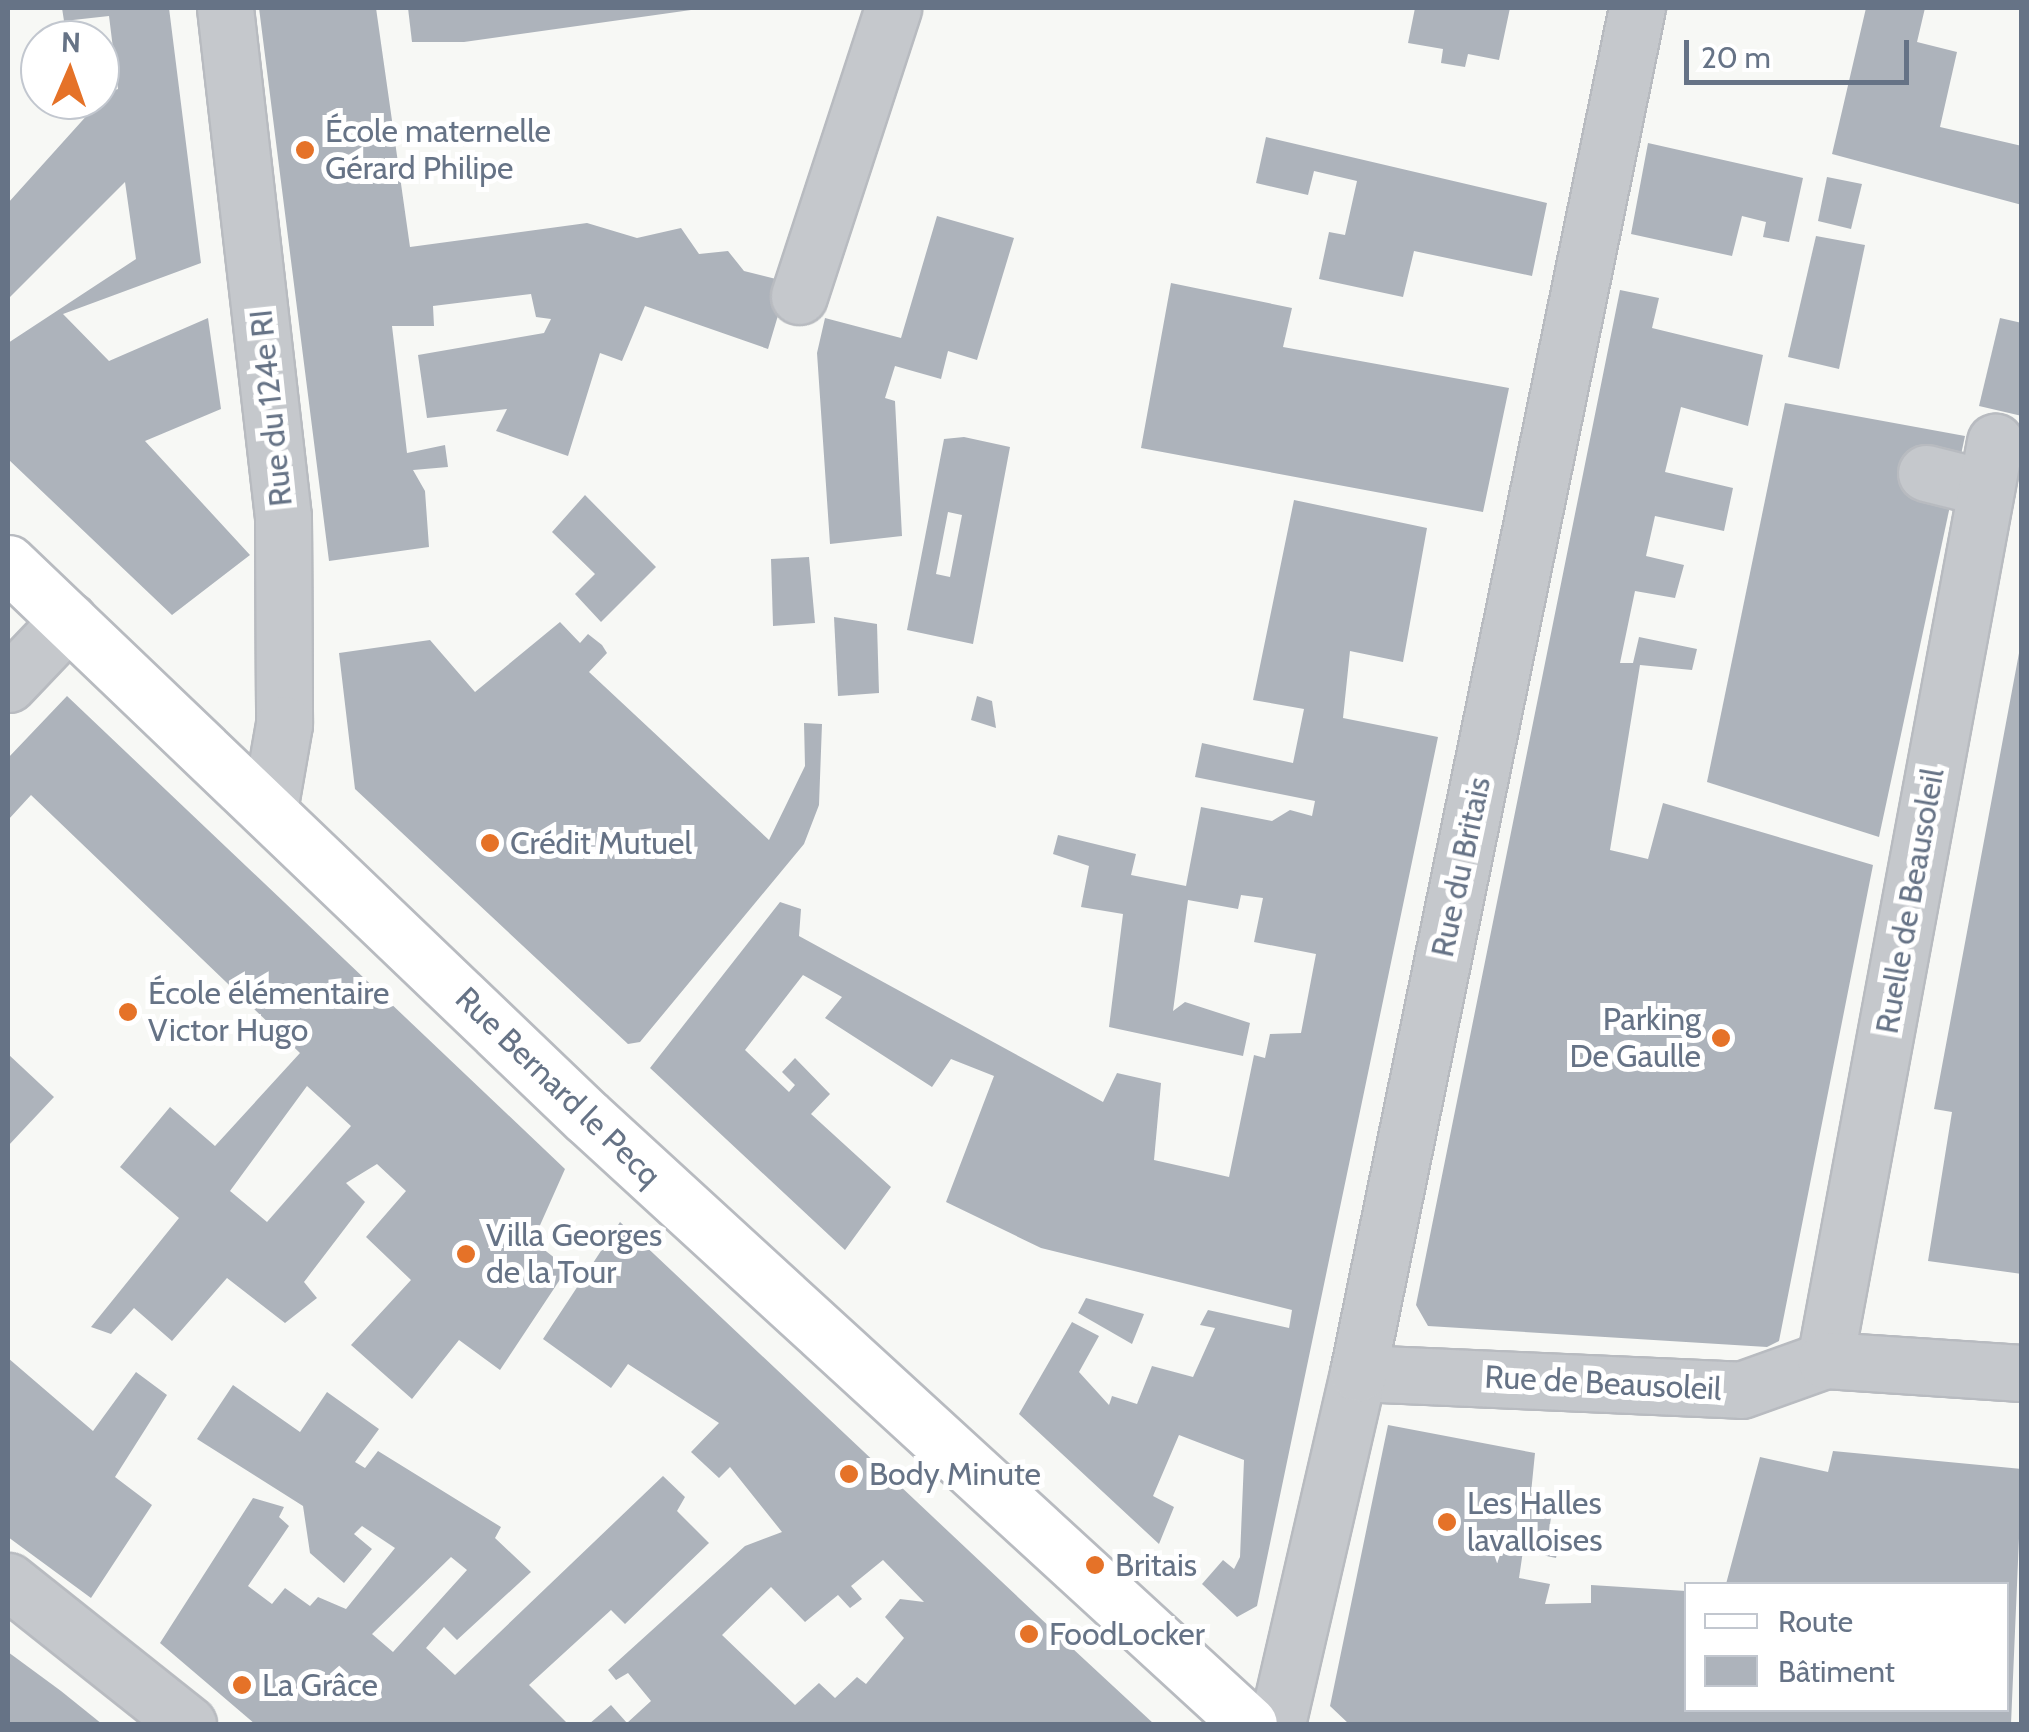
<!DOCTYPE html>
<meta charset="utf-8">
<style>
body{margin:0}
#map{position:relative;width:2029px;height:1732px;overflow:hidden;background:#f7f8f5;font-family:Cabin,sans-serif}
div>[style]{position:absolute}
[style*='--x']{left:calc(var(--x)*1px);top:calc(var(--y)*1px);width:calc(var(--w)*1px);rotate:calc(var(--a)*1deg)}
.building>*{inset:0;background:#adb3bb}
.roads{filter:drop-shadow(2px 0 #b8bbc0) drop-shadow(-2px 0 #b8bbc0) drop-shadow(0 2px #b8bbc0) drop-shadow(0 -2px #b8bbc0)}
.minor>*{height:55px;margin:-27.5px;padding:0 27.5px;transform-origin:27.5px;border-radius:27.5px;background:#c5c8cc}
.major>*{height:55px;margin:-27.5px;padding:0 27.5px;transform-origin:27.5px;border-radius:27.5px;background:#fff}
.dots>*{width:28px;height:28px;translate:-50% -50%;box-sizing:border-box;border:5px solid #fff;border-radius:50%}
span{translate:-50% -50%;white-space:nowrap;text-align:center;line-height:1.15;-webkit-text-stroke:10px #fff;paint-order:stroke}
.poi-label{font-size:32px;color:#667386}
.left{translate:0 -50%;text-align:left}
.right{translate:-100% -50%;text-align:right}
.street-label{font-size:32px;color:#667386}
.frame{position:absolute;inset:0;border:10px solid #667386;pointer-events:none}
.legend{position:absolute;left:1684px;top:1582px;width:325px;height:130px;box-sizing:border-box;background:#fff;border:2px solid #c2c7cf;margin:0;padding:12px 18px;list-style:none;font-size:30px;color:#667386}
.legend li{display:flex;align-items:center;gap:20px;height:50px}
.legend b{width:50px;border:2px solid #c2c7cf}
.north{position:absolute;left:20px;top:20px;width:100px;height:100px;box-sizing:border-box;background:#fff;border:2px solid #c2c7cf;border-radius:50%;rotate:2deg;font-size:28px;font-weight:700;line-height:40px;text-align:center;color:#667386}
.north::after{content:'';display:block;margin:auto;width:35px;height:45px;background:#e57228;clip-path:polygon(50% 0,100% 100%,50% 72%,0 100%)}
.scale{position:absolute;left:1684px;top:40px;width:225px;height:45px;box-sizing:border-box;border:5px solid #667386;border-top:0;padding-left:12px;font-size:30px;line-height:35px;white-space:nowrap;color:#667386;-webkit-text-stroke:8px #fff;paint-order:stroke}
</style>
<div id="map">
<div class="building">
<i style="clip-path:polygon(62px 8px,169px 8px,201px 263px,63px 314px,109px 361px,208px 318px,221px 409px,145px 441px,250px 555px,172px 615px,8px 459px,8px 343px,136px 259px,125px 182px,8px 299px,8px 203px,90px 112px,83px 100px,118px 89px,109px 16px,64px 21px)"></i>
<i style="clip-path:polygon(259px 8px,376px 8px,410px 247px,587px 223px,637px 238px,681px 228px,699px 254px,728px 251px,744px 271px,788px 282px,768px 349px,645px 306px,622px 361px,600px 353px,568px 456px,496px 431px,507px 409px,427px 418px,418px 355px,544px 333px,551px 319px,536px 317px,531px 294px,433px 306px,434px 326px,392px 326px,407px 453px,445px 445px,448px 467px,413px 470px,425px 491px,429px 547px,329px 561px)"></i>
<i style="clip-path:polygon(408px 8px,691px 8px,691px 10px,464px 42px,412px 42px)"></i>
<i style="clip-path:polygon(1415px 8px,1510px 8px,1499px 60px,1468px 54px,1465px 67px,1441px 63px,1443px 49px,1408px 43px)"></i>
<i style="clip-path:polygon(1866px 8px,1925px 8px,1917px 42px,1957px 52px,1940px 127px,2022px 146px,2022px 205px,1832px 154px)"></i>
<i style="clip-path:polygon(1266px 137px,1547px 203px,1532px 276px,1414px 251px,1403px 297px,1319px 279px,1329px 232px,1345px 235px,1357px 181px,1314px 171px,1308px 195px,1256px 183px)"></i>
<i style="clip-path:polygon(1648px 143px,1803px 178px,1789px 242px,1763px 237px,1766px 222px,1742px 216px,1732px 256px,1631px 234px)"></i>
<i style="clip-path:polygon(1827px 177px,1862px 184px,1851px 229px,1818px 221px)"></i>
<i style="clip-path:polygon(937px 216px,1014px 238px,977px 360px,948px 351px,941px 379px,895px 366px,885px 398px,895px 401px,902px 536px,830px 544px,817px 353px,825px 318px,901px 338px)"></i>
<i style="clip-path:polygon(1816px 236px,1865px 245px,1839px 369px,1788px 357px)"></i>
<i style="clip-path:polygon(1171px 283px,1292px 308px,1283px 347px,1509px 388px,1483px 512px,1141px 448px)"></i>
<i style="clip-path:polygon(1620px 290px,1659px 298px,1652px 328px,1763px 355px,1748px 426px,1681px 407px,1665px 472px,1733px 488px,1724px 531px,1655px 516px,1646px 556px,1684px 565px,1675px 598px,1635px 591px,1620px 663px,1633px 663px,1639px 637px,1697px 649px,1692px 670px,1640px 665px,1610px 850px,1648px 859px,1663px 803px,1873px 865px,1779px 1341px,1767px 1347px,1428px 1326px,1416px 1305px)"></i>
<i style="clip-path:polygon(2000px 318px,2022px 323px,2022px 416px,1979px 406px)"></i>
<i style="clip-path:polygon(1785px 403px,1965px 436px,1879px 837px,1707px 782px)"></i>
<i style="clip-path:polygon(evenodd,964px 437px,1010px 447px,973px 644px,907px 630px,944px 439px,964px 437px,948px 512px,962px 515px,950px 577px,936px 574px,948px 512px)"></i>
<i style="clip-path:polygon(585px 495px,656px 567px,601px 622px,575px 594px,595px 574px,552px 532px)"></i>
<i style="clip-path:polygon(1294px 500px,1427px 528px,1403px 662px,1350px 651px,1343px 718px,1438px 737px,1257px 1606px,1237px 1617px,1202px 1584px,1223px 1560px,1234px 1569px,1240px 1557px,1244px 1460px,1179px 1435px,1153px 1496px,1174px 1507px,1159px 1544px,1019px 1414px,1072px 1322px,1099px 1336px,1079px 1372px,1109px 1405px,1112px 1396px,1137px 1404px,1152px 1366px,1193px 1377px,1215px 1328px,1200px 1325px,1208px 1310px,1289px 1328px,1292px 1310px,1041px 1248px,946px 1202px,994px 1076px,951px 1059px,932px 1087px,825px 1018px,842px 997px,803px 975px,745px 1050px,789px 1092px,795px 1085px,782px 1072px,795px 1058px,830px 1094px,811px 1114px,891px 1187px,845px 1250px,650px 1068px,780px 902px,801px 909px,799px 936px,1103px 1102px,1117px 1073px,1161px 1083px,1154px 1160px,1229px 1177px,1254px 1055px,1265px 1058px,1270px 1034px,1301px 1033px,1316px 954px,1254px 942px,1263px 898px,1241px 895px,1238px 909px,1188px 900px,1173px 1011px,1185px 1002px,1250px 1023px,1243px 1056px,1109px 1027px,1123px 914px,1081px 907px,1089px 866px,1053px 854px,1058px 835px,1136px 854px,1131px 875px,1186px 886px,1201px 807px,1272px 821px,1290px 810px,1312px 816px,1315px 801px,1195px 777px,1202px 743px,1293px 763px,1304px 709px,1253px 700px)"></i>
<i style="clip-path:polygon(809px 557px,815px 623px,773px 626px,771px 559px)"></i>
<i style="clip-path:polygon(834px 617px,877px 624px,879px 693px,838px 696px)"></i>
<i style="clip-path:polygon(560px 622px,580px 643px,588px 634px,602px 645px,607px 653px,589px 672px,769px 840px,805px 766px,804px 723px,822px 724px,819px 805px,804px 844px,640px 1042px,628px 1044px,355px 789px,339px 653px,430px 640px,475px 692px)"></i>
<i style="clip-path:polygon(2022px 637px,2022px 1274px,1928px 1261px,1952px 1112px,1934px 1109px)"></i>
<i style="clip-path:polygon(evenodd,67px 696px,565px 1169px,533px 1241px,565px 1266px,563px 1275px,500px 1370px,459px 1340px,412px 1399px,351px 1345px,411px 1280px,366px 1237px,406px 1191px,377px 1164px,346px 1183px,365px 1202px,304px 1282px,317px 1298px,285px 1323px,227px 1278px,172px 1341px,134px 1308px,111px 1334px,91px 1327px,179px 1218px,120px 1167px,170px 1107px,215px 1146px,300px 1053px,31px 795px,8px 820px,8px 758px,67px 696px,307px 1086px,351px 1126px,267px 1222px,230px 1191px,307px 1086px)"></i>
<i style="clip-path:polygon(977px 696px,992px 701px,996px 728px,971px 720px)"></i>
<i style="clip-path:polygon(8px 1054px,54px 1097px,8px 1146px)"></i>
<i style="clip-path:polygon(evenodd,620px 1222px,1072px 1648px,1154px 1724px,589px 1724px,611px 1705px,627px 1723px,651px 1701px,628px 1673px,616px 1680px,608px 1670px,745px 1546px,782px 1532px,730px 1467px,719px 1478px,691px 1452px,719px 1423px,628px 1364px,611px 1388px,543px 1339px,620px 1222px,883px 1560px,924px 1602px,900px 1599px,885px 1617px,904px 1638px,866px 1684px,857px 1677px,835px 1698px,819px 1683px,795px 1705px,722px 1635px,771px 1587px,805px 1622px,838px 1595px,850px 1608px,862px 1599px,851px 1586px,883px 1560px)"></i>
<i style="clip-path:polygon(1086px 1298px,1144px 1314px,1132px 1344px,1078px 1313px)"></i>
<i style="clip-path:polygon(8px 1358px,93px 1431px,136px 1372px,167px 1395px,115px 1477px,152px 1505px,91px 1598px,8px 1537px)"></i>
<i style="clip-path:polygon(evenodd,233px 1385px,300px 1432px,327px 1392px,379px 1429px,355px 1462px,365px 1468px,378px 1451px,501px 1527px,495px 1538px,531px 1572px,457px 1640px,444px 1627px,426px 1648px,455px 1675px,663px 1476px,685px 1497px,677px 1511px,709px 1543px,625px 1624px,611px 1610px,529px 1685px,568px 1724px,255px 1724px,160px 1643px,253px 1498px,284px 1507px,279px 1517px,289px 1526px,248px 1586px,272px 1604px,285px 1588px,310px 1606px,318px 1597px,346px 1609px,395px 1548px,362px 1526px,354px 1534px,372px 1549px,344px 1583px,310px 1553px,303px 1506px,197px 1439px,233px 1385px,451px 1557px,467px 1570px,393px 1652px,372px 1634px,451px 1557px)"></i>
<i style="clip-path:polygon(1388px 1425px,1535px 1453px,1531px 1493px,1554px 1497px,1549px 1531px,1561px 1534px,1556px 1558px,1523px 1551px,1519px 1578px,1550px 1584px,1545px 1604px,1591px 1603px,1591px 1585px,1686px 1591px,1686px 1710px,2006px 1710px,2006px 1584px,1726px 1584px,1760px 1457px,1828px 1472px,1833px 1451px,2022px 1469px,2011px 1724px,1349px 1724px,1330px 1706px)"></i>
<i style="clip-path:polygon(8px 1652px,61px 1691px,102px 1724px,8px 1724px)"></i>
</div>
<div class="roads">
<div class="minor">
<i style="--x:225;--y:8;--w:512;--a:83.5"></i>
<i style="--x:283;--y:517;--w:207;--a:89.7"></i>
<i style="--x:284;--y:724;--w:87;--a:99.9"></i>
<i style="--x:799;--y:296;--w:303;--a:-71.9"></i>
<i style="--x:1926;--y:473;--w:62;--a:14"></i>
<i style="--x:8;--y:684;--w:88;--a:-46.4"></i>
<i style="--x:1825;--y:1360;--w:934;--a:-79.51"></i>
<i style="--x:1358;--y:1373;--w:383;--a:2.5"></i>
<i style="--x:1741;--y:1390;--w:89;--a:-19.7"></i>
<i style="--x:1825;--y:1360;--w:197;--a:3.8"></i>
<i style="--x:8;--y:1581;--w:230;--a:38.5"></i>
<i style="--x:1277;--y:1724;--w:360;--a:-77"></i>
<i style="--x:1358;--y:1373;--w:1393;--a:-78.45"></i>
</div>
<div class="major">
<i style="--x:8;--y:563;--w:801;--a:43.74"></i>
<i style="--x:587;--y:1117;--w:898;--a:42.52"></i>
</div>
</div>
<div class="dots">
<i style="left:305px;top:150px;background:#e57228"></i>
<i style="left:490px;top:843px;background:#e57228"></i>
<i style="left:128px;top:1012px;background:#e57228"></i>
<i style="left:1721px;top:1038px;background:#e57228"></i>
<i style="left:466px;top:1254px;background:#e57228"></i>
<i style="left:849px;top:1474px;background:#e57228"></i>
<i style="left:1447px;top:1522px;background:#e57228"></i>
<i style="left:1095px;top:1565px;background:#e57228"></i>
<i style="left:1029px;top:1634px;background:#e57228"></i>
<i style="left:242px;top:1685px;background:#e57228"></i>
</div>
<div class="poi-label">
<span class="left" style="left:325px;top:150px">École maternelle<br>Gérard Philipe</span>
<span class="left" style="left:510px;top:843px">Crédit Mutuel</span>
<span class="left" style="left:148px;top:1012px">École élémentaire<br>Victor Hugo</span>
<span class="right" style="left:1701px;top:1038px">Parking<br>De Gaulle</span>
<span class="left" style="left:486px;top:1254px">Villa Georges<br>de la Tour</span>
<span class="left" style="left:869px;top:1474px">Body Minute</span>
<span class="left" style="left:1467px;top:1522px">Les Halles<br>lavalloises</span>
<span class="left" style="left:1115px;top:1565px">Britais</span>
<span class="left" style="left:1049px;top:1634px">FoodLocker</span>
<span class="left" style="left:262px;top:1685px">La Grâce</span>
</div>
<div class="street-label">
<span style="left:271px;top:408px;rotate:-96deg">Rue du 124e RI</span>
<span style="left:1461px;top:867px;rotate:-78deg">Rue du Britais</span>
<span style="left:1910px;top:901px;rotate:-80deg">Ruelle de Beausoleil</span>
<span style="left:558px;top:1087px;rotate:44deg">Rue Bernard le Pecq</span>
<span style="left:1603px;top:1383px;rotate:3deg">Rue de Beausoleil</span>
</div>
<div class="frame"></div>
<ul class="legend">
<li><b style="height:12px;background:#fff"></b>Route</li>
<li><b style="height:28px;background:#adb3bb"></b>Bâtiment</li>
</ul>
<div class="north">N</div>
<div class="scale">20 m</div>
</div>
